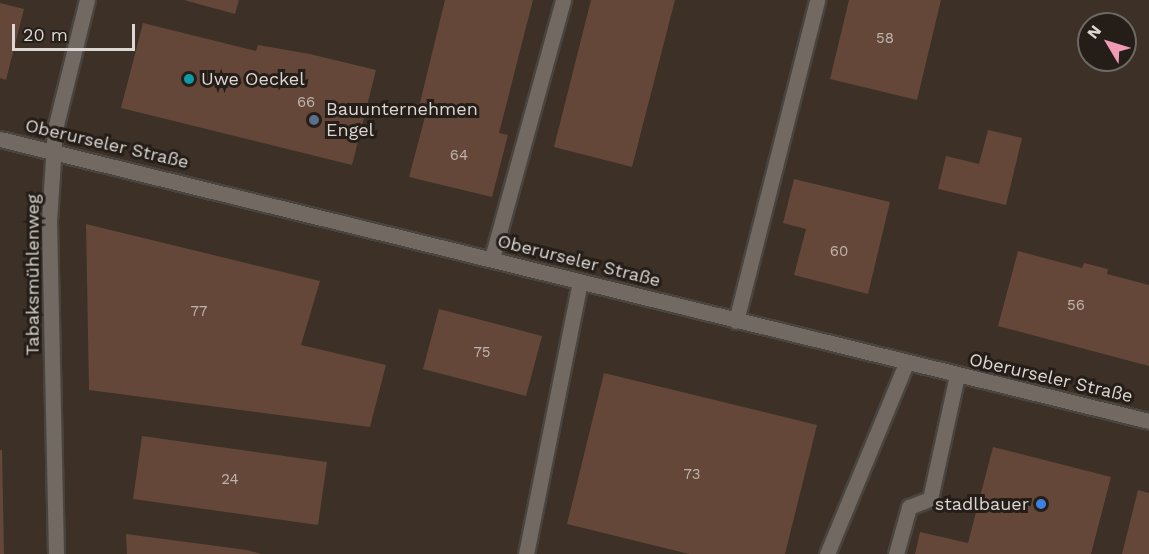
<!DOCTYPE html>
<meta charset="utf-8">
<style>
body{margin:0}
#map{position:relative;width:1149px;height:554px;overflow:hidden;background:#2f2721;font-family:"Work Sans",sans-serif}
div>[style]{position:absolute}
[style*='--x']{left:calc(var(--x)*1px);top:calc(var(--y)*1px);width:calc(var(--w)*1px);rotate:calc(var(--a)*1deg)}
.built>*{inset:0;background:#3c3027}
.building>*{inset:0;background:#644738}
.roads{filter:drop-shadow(2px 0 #4a443f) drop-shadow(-2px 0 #4a443f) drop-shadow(0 2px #4a443f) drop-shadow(0 -2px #4a443f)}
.service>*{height:15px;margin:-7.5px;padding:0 7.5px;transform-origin:7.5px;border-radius:7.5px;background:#716962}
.minor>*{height:15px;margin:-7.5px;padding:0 7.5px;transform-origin:7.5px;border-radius:7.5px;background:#716962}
.dots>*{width:16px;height:16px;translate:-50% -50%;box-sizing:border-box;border:3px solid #251e18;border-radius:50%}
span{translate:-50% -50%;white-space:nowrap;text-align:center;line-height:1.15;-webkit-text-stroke:6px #251e18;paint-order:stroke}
.number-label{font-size:15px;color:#beb3ac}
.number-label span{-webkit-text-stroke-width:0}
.poi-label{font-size:18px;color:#dcd7d3}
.left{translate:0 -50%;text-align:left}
.right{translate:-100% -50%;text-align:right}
.street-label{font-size:18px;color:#dcd7d3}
.north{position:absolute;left:1077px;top:12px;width:60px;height:60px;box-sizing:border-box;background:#251e18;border:2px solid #6e6863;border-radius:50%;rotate:308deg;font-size:16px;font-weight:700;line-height:24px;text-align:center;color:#dcd7d3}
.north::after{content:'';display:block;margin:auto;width:21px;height:27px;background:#f09ab6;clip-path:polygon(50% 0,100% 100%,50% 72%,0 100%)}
.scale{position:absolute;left:12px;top:24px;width:123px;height:27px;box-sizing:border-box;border:3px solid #dcd7d3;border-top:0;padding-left:8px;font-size:18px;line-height:21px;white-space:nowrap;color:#dcd7d3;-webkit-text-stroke:4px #251e18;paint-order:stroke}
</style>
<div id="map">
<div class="built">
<i style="clip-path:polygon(evenodd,0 0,1149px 0,1149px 554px,0 554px,0 0,1089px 24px,1125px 24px,1125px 60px,1089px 60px,1089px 24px)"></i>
</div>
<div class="building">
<i style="clip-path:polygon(184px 0,239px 0,235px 14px)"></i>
<i style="clip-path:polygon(445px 0,533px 0,499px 133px,508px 135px,492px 197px,409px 177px,425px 117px,417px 115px)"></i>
<i style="clip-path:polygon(591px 0,675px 0,632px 167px,554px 147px)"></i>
<i style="clip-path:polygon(849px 0,941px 0,917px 100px,830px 79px)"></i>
<i style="clip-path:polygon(0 3px,24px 9px,6px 80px,0 78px)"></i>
<i style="clip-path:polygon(143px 23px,256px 51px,258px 45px,310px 54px,376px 70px,352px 165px,121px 108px)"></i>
<i style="clip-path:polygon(988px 130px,1022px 138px,1006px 205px,938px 189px,946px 156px,979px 164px)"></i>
<i style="clip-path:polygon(794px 179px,890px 202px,868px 294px,794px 275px,806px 229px,783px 223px)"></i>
<i style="clip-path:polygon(86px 224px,320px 281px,301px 345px,386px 365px,370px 427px,89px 390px)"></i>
<i style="clip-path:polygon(1018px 251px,1082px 268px,1084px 263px,1108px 269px,1107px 274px,1149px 285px,1149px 366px,998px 326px)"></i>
<i style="clip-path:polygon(439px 309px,542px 336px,526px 396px,423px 369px)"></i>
<i style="clip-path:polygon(604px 373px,817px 425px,785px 554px,689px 554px,567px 524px)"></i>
<i style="clip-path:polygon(142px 436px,327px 462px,318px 525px,133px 499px)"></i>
<i style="clip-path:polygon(993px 447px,1111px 477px,1091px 554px,915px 554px,920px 532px,968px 543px)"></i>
<i style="clip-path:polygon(0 450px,2px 450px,4px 554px,0 554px)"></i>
<i style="clip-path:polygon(1138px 490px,1149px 493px,1149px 554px,1122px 554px)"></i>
<i style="clip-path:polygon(126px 534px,247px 550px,261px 554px,127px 554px)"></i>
</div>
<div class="roads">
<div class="service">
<i style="--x:492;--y:258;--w:268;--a:-74.6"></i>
<i style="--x:736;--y:321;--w:331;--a:-75.8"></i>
<i style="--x:526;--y:554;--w:277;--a:-78.8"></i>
<i style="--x:827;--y:554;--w:207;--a:-67.5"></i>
<i style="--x:896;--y:554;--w:49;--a:-74.5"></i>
<i style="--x:909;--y:507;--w:22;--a:-21"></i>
<i style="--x:930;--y:499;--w:127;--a:-77.7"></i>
</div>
<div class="minor">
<i style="--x:0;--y:139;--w:1183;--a:13.79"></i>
<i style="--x:56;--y:554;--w:333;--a:-91.2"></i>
<i style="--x:49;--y:221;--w:92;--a:-86.3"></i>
<i style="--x:55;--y:129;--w:133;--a:-76.1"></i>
</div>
</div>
<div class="dots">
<i style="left:189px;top:79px;background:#0f9aa8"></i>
<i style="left:314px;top:120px;background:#5c6f8a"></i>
<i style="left:1041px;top:504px;background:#3f7fe0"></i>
</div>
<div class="number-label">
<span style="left:885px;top:39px">58</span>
<span style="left:306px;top:103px">66</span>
<span style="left:459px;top:156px">64</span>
<span style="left:839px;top:252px">60</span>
<span style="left:1076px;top:306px">56</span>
<span style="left:199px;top:312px">77</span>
<span style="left:482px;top:353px">75</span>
<span style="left:692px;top:475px">73</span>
<span style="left:230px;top:480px">24</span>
</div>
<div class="poi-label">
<span class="left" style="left:201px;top:79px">Uwe Oeckel</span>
<span class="left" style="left:326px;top:120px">Bauunternehmen<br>Engel</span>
<span class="right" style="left:1029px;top:504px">stadlbauer</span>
</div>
<div class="street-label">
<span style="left:107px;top:144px;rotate:13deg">Oberurseler Straße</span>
<span style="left:579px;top:261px;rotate:14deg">Oberurseler Straße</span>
<span style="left:33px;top:275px;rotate:-90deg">Tabaksmühlenweg</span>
<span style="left:1051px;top:378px;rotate:13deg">Oberurseler Straße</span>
</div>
<div class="north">N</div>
<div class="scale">20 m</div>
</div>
